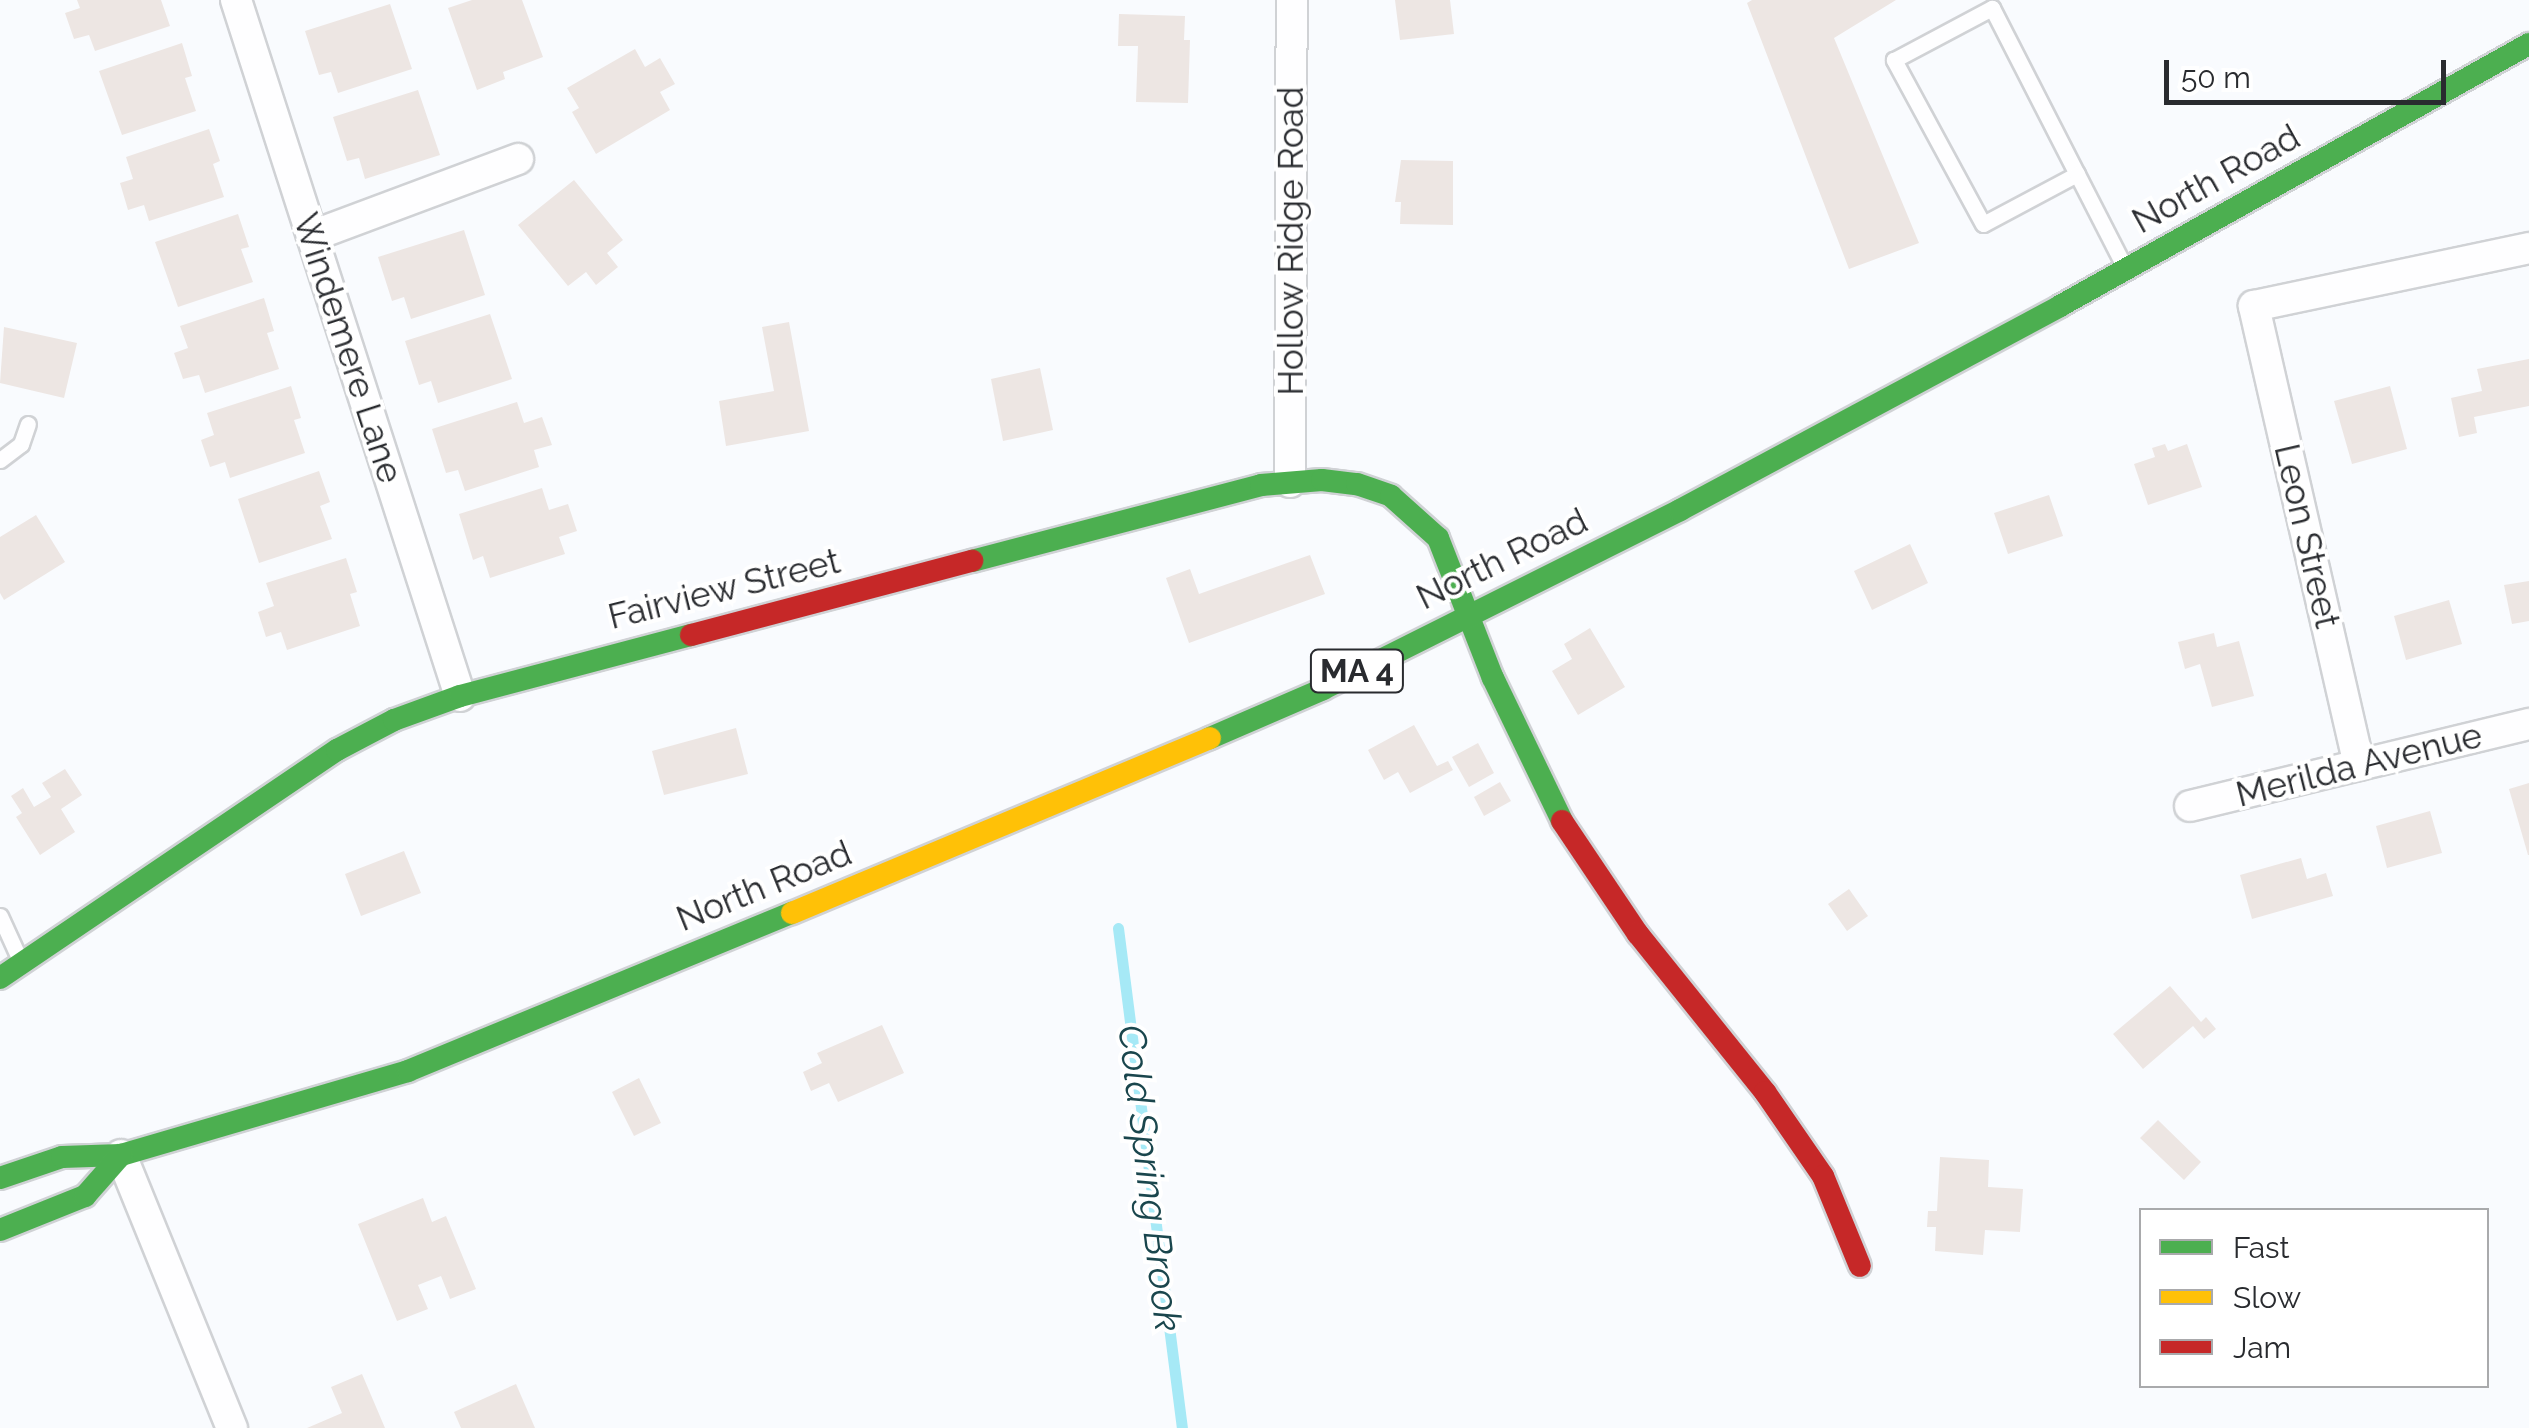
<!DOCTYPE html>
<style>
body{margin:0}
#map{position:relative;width:2529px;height:1428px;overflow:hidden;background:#f9fbfe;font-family:Raleway,sans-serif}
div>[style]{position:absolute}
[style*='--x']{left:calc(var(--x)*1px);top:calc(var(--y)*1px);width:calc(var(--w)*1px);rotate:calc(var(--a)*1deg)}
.stream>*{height:11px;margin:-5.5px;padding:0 5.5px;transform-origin:5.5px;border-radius:5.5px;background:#a6e9f6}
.building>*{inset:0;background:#ede6e3}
.roads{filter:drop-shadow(2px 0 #d0d2d5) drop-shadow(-2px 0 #d0d2d5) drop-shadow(0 2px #d0d2d5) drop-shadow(0 -2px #d0d2d5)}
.lane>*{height:15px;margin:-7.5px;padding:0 7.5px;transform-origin:7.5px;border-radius:7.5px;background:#fefeff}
.street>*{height:30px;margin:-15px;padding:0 15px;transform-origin:15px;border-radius:15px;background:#fefeff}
.fast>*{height:22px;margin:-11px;padding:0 11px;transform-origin:11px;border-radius:11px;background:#4caf50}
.slow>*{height:22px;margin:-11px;padding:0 11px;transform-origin:11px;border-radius:11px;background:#ffc107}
.jam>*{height:22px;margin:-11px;padding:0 11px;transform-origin:11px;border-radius:11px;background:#c62828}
span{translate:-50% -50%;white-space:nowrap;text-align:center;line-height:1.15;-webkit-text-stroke:8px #fff;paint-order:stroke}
.shield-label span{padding:2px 8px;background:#fff;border:2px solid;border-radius:8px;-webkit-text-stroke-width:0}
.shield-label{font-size:32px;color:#292b2f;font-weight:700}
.street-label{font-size:35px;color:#292b2f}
.water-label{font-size:38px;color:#1a464d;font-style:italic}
.legend{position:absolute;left:2139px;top:1208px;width:350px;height:180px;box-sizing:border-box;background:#fff;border:2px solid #a9aaac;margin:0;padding:12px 18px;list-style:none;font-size:30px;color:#292b2f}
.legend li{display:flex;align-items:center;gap:20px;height:50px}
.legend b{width:50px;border:2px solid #a9aaac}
.scale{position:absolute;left:2164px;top:60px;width:282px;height:45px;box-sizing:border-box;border:5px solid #292b2f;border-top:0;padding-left:12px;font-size:30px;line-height:35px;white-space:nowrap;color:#292b2f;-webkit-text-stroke:8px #fff;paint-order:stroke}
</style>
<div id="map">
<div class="stream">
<i style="--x:1118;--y:928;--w:504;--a:82.71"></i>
</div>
<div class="building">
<i style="clip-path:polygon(77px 0,161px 0,170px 26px,95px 51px,89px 35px,74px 39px,65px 13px,80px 8px)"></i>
<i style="clip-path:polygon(472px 0,522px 0,543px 57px,503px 72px,505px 79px,477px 90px,448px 8px)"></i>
<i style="clip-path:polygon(1395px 0,1450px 0,1454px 34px,1400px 40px)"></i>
<i style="clip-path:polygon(1752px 0,1896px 0,1834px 38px,1919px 243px,1849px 269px,1747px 3px)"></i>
<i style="clip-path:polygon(390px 4px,412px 69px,338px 93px,331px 72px,319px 75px,305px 31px)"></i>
<i style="clip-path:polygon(1119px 14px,1185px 16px,1184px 40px,1190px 40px,1188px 103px,1136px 102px,1138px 46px,1118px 46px)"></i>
<i style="clip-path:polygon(182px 43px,192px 76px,185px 78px,196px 111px,122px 135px,99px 71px)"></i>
<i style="clip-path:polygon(635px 49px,645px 67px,660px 58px,675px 84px,660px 92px,670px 110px,596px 154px,572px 112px,579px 108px,567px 88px)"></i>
<i style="clip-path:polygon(418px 90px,440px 155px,365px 179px,359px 158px,347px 161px,333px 117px)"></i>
<i style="clip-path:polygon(209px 129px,220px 161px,213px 164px,224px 197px,149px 221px,144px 205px,128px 210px,120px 183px,133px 179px,126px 157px)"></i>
<i style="clip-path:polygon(1401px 160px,1453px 161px,1453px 225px,1400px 224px,1401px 202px,1395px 202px)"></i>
<i style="clip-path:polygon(574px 180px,623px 240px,607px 253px,618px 267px,596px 285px,586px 272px,568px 286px,518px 225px)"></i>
<i style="clip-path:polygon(238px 214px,249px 247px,241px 249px,253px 282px,178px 307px,155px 242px)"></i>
<i style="clip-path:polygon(464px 230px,485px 295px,411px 319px,404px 297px,392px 301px,378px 257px)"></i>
<i style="clip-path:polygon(264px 298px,274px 331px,267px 333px,279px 369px,205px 393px,199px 375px,183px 379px,174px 353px,188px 348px,180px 326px)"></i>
<i style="clip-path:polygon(490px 314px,512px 379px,438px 403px,431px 381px,419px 385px,405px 341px)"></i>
<i style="clip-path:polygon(789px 322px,809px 431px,726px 446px,719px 401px,774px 391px,762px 327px)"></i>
<i style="clip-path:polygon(4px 327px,77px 343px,64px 398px,0 383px)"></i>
<i style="clip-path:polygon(2529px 359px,2529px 406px,2474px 417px,2477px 433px,2459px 437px,2451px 398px,2482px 391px,2477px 369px)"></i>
<i style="clip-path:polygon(1040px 368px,1053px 430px,1003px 441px,991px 379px)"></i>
<i style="clip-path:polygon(291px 386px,301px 418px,294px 420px,305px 453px,230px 478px,225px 462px,210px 467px,201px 440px,214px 435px,207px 413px)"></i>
<i style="clip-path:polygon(2390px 386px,2407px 449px,2352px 464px,2334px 401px)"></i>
<i style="clip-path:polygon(517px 402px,524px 423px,542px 417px,552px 445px,534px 450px,539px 467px,465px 491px,458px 470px,446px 473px,432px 429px)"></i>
<i style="clip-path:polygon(2165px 444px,2168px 451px,2187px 444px,2202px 487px,2148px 505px,2134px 464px,2155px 457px,2152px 448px)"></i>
<i style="clip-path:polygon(319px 471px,330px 502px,320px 506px,332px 539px,259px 563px,238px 499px)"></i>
<i style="clip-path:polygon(542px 488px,549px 510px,568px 504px,577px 531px,559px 537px,565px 554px,490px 578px,483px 556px,473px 560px,459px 514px)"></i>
<i style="clip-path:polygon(2049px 495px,2063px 536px,2008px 554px,1994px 513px)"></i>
<i style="clip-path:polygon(36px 515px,65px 562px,4px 600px,0 593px,0 537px)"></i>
<i style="clip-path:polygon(1910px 544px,1928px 583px,1872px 610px,1854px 571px)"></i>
<i style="clip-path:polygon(1310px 555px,1325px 594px,1189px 643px,1166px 578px,1190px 569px,1199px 594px)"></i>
<i style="clip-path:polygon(346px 558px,357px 592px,350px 594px,360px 626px,287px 650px,281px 632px,266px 637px,258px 612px,274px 606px,266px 583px)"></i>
<i style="clip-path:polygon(2529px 581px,2529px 621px,2512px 624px,2504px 585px)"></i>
<i style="clip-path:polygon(2449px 600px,2462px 644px,2406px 660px,2394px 616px)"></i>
<i style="clip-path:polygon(1590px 628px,1625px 687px,1578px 715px,1552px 671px,1572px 659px,1564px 644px)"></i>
<i style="clip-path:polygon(2214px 633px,2217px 647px,2239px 641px,2254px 696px,2212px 707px,2200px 664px,2185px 669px,2178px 642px)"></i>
<i style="clip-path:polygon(1414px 725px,1437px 766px,1448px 761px,1453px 770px,1410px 793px,1398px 772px,1384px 780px,1368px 750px)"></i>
<i style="clip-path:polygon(736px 728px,748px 774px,664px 795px,652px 751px)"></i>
<i style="clip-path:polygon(1478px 743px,1494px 773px,1469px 787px,1452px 757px)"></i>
<i style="clip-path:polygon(65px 769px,82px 795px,61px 809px,75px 832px,40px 855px,16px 817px,22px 813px,11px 796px,23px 788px,34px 807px,51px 797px,42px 783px)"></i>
<i style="clip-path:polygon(1500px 782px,1511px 801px,1484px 816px,1474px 797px)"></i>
<i style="clip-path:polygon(2529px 783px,2529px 855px,2528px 855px,2509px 789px)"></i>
<i style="clip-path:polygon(2430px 811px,2442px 853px,2387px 868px,2376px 826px)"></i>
<i style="clip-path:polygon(404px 851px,421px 893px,361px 916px,345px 874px)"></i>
<i style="clip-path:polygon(2301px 858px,2307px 879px,2326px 873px,2333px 896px,2252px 919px,2240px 875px)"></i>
<i style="clip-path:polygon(1849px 889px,1868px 916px,1847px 931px,1828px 904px)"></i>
<i style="clip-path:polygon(2170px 986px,2201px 1022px,2206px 1017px,2216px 1029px,2204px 1039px,2193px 1026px,2143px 1069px,2113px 1034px)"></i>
<i style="clip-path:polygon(882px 1025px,904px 1073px,838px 1102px,829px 1083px,811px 1091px,803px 1072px,822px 1063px,817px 1053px)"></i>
<i style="clip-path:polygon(639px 1078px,661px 1123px,634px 1136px,612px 1092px)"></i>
<i style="clip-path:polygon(2158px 1120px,2201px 1162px,2184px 1180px,2140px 1138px)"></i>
<i style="clip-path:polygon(1940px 1157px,1989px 1160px,1988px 1187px,2023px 1189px,2020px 1232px,1985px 1230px,1983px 1255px,1935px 1251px,1936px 1227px,1927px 1227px,1928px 1211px,1937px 1211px)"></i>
<i style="clip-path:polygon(423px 1198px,432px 1222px,446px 1216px,476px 1289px,450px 1299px,441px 1276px,418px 1285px,428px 1309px,397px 1321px,358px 1224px)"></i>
<i style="clip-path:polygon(362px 1374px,385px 1428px,307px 1428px,342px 1413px,331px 1387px)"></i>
<i style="clip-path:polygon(516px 1384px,535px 1428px,461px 1428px,454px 1412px)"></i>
</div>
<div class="roads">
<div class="lane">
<i style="--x:2077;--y:174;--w:106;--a:152"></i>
<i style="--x:1983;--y:224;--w:187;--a:-118.5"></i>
<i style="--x:1894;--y:60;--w:111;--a:-28"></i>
<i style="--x:1992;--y:8;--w:186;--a:62.9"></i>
<i style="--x:2077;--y:174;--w:103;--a:62.9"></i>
<i style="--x:0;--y:460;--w:26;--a:-37"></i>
<i style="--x:21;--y:444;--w:21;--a:-71"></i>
<i style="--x:0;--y:916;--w:48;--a:65.6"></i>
</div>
<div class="street">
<i style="--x:236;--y:0;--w:731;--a:72.16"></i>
<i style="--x:312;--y:236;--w:220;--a:-20.5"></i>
<i style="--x:1290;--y:482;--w:482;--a:-89.8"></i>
<i style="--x:2359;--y:765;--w:471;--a:-102.9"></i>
<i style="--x:2254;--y:306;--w:281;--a:-11.9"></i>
<i style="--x:2190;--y:806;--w:349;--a:-13.6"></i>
<i style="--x:121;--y:1155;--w:295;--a:67.9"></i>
</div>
<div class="fast">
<i style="--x:972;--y:561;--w:299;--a:-14.7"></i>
<i style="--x:1261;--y:485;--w:61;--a:-4.7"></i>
<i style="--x:1322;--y:480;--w:35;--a:7"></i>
<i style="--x:1357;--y:484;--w:36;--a:19"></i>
<i style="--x:1391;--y:496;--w:63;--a:41.8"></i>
<i style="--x:1438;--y:538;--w:150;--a:68.6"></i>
<i style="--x:1493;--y:678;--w:159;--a:64.2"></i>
<i style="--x:1210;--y:738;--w:123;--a:-23.4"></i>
<i style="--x:1323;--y:689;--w:399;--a:-26.6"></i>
<i style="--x:1680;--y:510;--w:431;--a:-28.2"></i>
<i style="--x:2060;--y:306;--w:537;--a:-29.19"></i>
<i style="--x:0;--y:978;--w:407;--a:-34.1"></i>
<i style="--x:337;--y:750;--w:64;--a:-27.8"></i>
<i style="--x:394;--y:720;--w:70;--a:-20"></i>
<i style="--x:460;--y:696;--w:239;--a:-14.8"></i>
<i style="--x:0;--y:1178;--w:65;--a:-18.7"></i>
<i style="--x:62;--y:1157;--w:59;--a:-1.9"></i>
<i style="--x:121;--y:1155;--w:299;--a:-16.3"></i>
<i style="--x:408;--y:1071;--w:415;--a:-22.4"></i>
<i style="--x:0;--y:1230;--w:92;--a:-21.8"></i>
<i style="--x:85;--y:1196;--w:55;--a:-48.7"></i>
</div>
<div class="slow">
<i style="--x:792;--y:913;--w:453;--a:-22.7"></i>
</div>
<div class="jam">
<i style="--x:691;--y:635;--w:291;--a:-14.8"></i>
<i style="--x:1562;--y:821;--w:136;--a:56.1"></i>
<i style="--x:1638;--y:934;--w:203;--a:51.2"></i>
<i style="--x:1765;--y:1092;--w:102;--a:55.4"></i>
<i style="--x:1823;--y:1176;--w:97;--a:67.7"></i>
</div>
</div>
<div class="shield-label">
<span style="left:1357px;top:671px">MA 4</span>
</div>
<div class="street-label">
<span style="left:2216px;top:179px;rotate:-29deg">North Road</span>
<span style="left:1291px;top:241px;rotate:-90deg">Hollow Ridge Road</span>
<span style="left:348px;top:348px;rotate:72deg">Windemere Lane</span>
<span style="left:2307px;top:536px;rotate:77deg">Leon Street</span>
<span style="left:1502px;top:559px;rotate:-26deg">North Road</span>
<span style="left:724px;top:589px;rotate:-14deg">Fairview Street</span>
<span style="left:2359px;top:765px;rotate:-14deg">Merilda Avenue</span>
<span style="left:764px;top:886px;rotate:-22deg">North Road</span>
</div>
<div class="water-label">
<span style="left:1150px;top:1178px;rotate:83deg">Cold Spring Brook</span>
</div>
<ul class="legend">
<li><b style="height:12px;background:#4caf50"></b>Fast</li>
<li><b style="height:12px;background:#ffc107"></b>Slow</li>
<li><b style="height:12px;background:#c62828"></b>Jam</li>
</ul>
<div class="scale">50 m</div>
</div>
